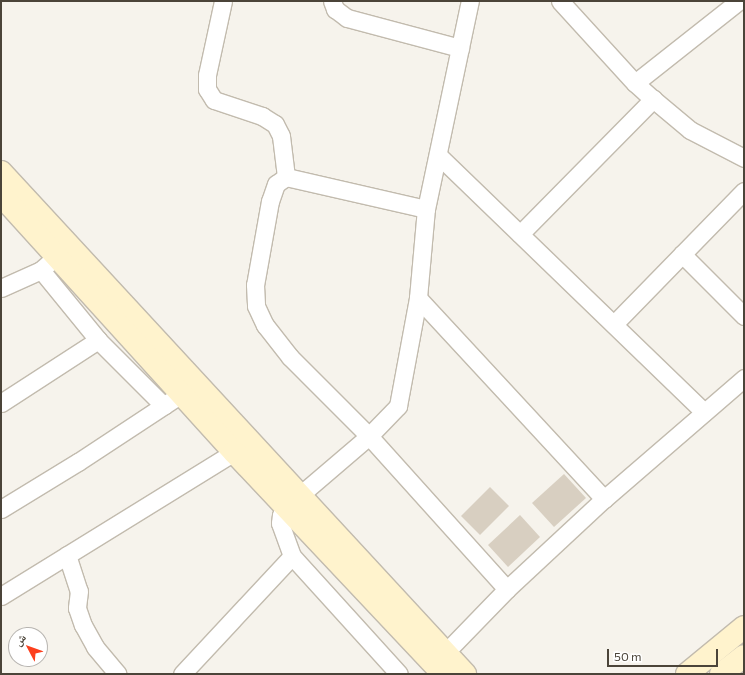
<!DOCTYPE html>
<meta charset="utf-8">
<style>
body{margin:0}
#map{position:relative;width:745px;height:675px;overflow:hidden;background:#f6f3ec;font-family:Commissioner,"Noto Naskh Arabic",sans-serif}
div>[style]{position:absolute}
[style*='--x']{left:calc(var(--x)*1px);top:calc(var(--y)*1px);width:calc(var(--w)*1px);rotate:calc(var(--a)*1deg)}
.building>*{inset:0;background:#d8cfc1}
.roads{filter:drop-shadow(1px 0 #c2bbae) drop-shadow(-1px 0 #c2bbae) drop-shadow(0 1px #c2bbae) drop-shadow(0 -1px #c2bbae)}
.minor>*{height:17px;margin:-8.5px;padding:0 8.5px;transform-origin:8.5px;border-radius:8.5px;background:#fff}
.secondary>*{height:22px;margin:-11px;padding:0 11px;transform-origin:11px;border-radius:11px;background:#fff3cd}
span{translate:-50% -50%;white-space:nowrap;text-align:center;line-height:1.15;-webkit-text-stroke:3px #fff;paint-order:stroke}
.frame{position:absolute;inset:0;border:2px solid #4b4439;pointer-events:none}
.north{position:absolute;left:8px;top:627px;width:40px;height:40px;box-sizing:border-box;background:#fff;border:1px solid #b7b4b0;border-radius:50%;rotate:311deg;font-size:11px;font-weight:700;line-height:16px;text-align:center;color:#4b4439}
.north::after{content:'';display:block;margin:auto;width:14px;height:18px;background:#fc3f1d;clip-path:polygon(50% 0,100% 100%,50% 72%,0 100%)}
.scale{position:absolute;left:607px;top:649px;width:111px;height:18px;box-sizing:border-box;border:2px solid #4b4439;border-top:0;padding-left:5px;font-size:12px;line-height:14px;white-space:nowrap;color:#4b4439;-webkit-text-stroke:3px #fff;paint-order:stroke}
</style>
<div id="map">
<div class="building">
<i style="clip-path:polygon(564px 474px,586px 498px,554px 527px,532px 503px)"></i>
<i style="clip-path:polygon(490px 487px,509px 506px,480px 535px,461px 516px)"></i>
<i style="clip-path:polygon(520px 515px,540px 537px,508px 567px,488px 545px)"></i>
</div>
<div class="roads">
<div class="minor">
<i style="--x:223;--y:1;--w:76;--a:102.2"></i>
<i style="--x:207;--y:75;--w:14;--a:90"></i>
<i style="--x:207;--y:89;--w:13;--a:58"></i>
<i style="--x:214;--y:100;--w:51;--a:18.4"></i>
<i style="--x:262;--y:116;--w:15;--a:32"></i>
<i style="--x:275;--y:124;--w:13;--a:63"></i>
<i style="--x:281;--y:136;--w:41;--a:83"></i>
<i style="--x:332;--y:1;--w:9;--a:69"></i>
<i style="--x:335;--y:9;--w:15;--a:37"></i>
<i style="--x:347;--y:18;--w:117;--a:14.9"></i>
<i style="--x:560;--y:1;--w:111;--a:47.6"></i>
<i style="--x:635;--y:83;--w:24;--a:42"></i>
<i style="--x:653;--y:99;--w:48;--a:40"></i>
<i style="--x:690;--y:130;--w:61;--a:27.4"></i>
<i style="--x:635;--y:83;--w:132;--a:-38.3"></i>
<i style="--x:438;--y:155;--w:370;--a:44"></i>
<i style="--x:426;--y:209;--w:144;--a:-167.1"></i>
<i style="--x:286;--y:177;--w:12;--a:145"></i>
<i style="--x:276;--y:184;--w:18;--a:109"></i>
<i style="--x:270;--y:201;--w:85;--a:100.1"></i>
<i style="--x:255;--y:285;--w:21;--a:87"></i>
<i style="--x:256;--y:306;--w:21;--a:65"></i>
<i style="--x:265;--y:325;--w:41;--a:52"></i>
<i style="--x:290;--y:357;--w:112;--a:45"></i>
<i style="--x:369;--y:436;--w:206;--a:48"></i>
<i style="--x:507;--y:589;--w:89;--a:134.1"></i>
<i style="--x:520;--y:234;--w:190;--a:-45.4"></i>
<i style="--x:682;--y:254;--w:88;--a:45"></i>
<i style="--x:41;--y:270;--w:90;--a:50.8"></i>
<i style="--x:98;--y:340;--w:93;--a:45"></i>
<i style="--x:1;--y:288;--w:44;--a:-24.2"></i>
<i style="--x:41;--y:270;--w:12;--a:-42"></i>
<i style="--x:418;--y:298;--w:274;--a:47.2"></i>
<i style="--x:614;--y:324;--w:186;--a:-45.7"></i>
<i style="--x:1;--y:403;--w:116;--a:-33"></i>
<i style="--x:300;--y:495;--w:91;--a:-40.5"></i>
<i style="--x:369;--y:436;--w:42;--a:-46"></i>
<i style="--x:398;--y:406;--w:110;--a:-79.5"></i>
<i style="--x:418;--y:298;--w:89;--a:-84.9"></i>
<i style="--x:426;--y:209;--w:213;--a:-78.1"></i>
<i style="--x:1;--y:509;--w:90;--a:-31.4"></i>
<i style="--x:78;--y:462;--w:123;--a:-33.4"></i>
<i style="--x:67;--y:555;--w:38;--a:72"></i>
<i style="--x:79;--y:591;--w:17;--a:97"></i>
<i style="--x:77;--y:608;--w:18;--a:71"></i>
<i style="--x:83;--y:625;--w:25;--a:61"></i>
<i style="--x:95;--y:647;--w:35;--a:50"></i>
<i style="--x:292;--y:556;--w:159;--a:47.8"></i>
<i style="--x:507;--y:589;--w:132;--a:-42.9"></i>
<i style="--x:604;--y:499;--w:185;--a:-40.8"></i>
<i style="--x:1;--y:596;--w:274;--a:-31.7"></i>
<i style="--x:182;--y:674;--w:161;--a:-47"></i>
<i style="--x:292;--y:556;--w:35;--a:-110"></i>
<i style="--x:280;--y:523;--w:8;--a:-83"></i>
<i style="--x:281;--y:515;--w:9;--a:-58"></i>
</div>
<div class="secondary">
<i style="--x:1;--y:172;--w:684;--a:47.25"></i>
<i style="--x:1;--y:195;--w:347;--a:47.8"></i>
<i style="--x:234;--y:452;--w:305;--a:46.7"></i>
<i style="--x:687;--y:674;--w:74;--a:-39.5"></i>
<i style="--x:721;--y:674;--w:29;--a:-38"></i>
</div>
</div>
<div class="frame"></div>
<div class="north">ش</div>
<div class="scale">50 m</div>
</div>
